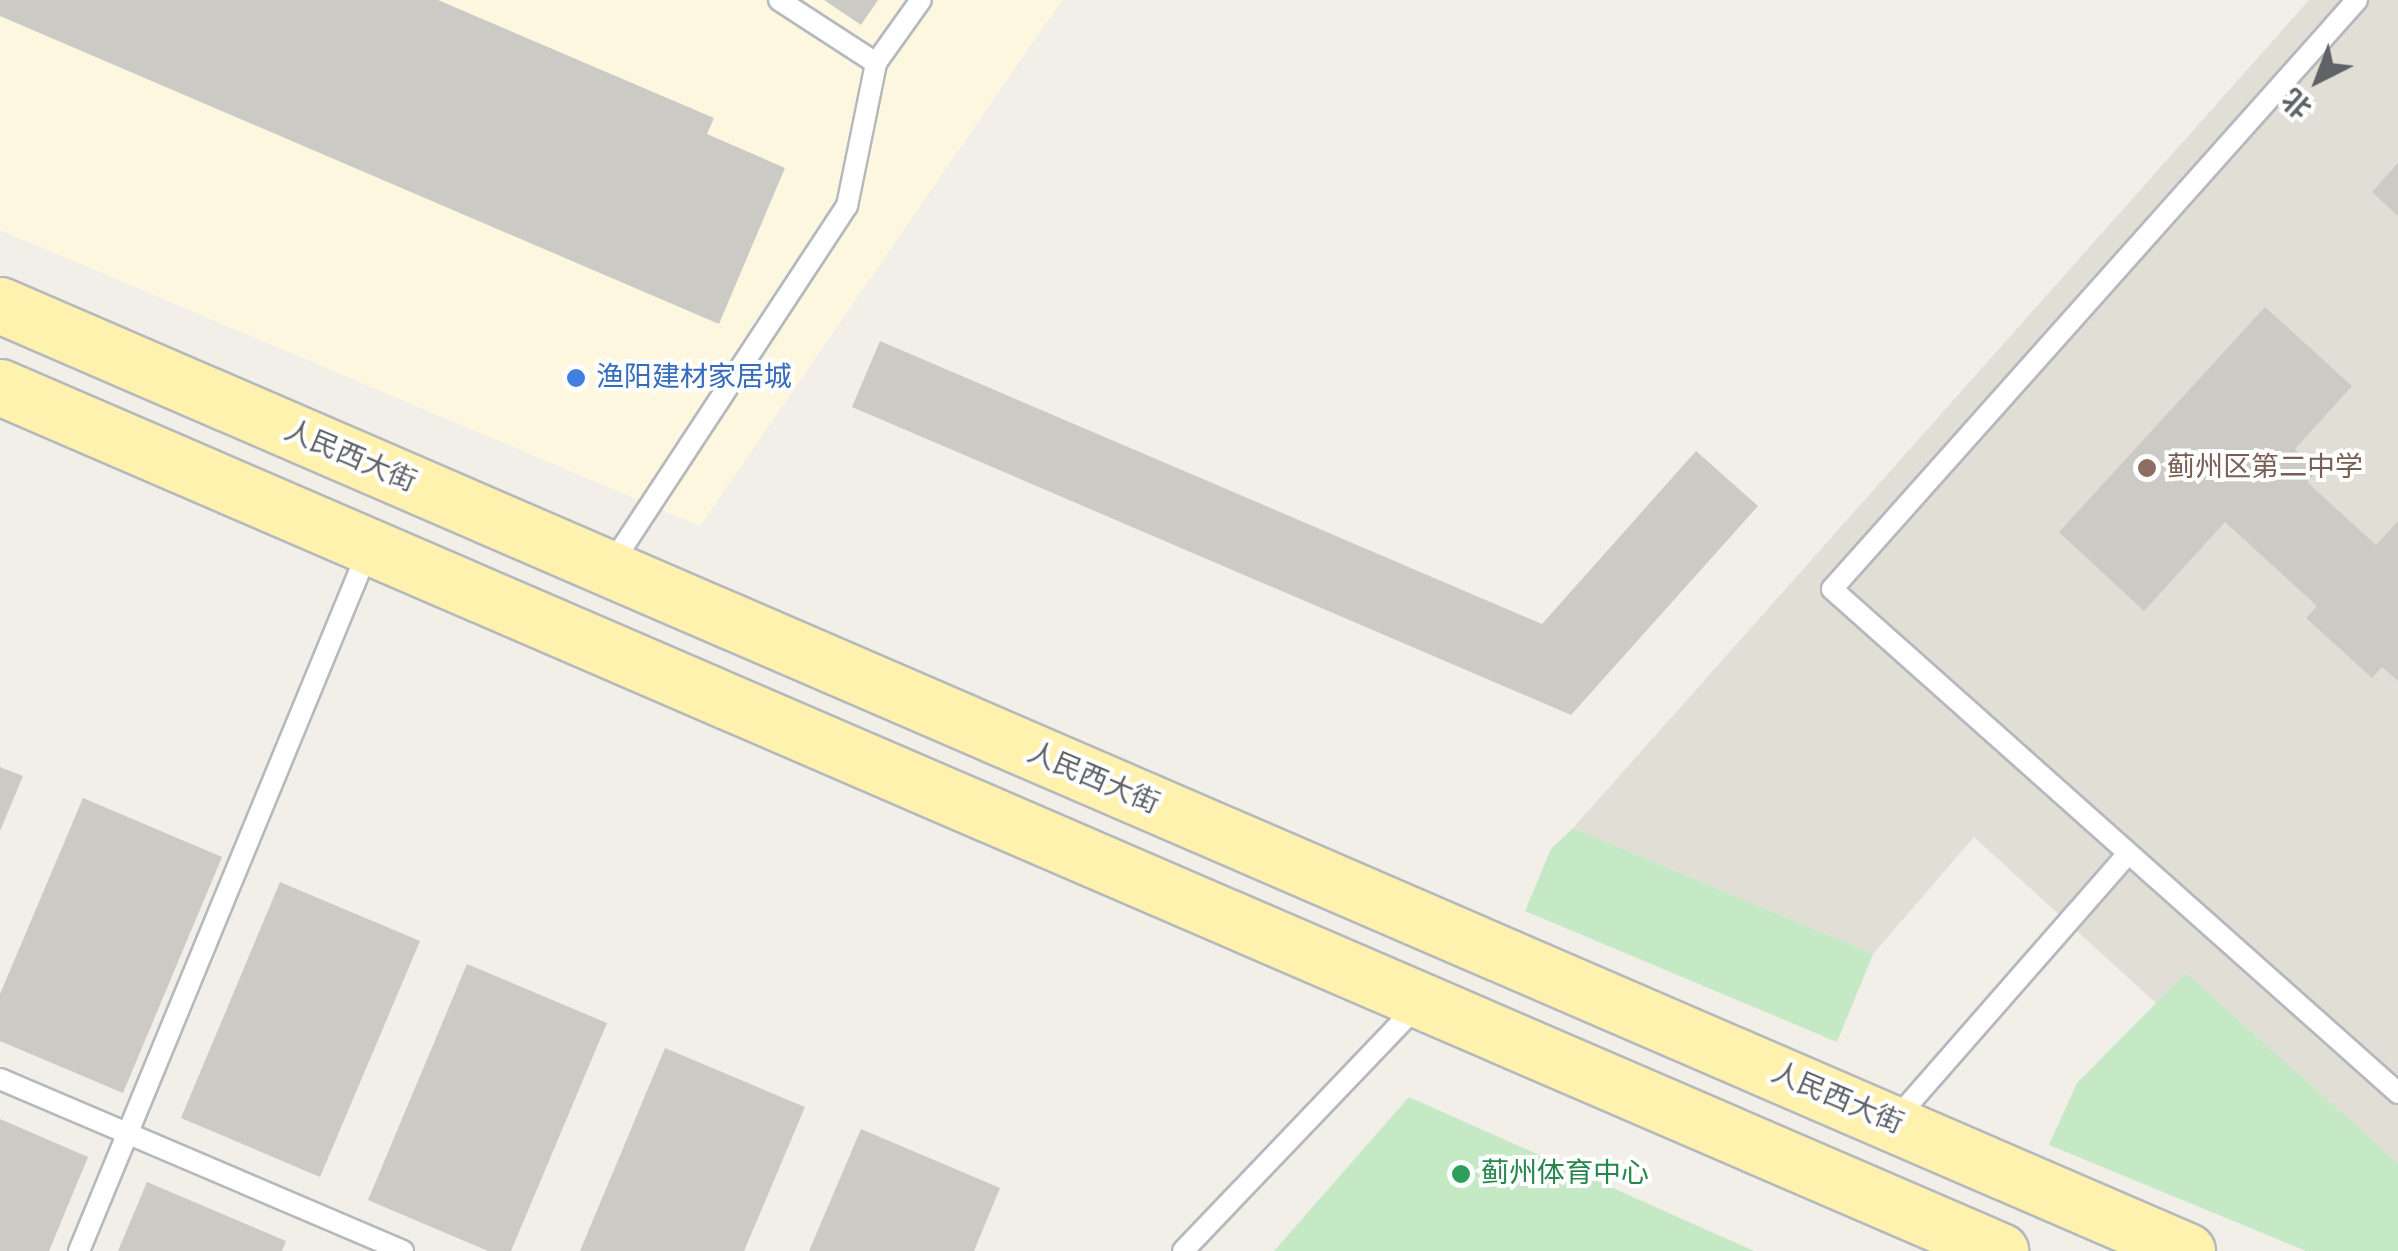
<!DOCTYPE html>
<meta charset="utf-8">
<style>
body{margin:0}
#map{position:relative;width:2398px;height:1251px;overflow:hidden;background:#f1efe8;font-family:"Alegreya Sans","Noto Sans SC",sans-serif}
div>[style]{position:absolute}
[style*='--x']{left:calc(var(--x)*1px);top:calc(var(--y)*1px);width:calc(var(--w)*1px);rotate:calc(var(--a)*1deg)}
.commercial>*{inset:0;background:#fef7e0}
.education>*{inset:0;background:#e1ded6}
.green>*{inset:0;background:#c5e8c5}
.building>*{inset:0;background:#cccac5}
.roads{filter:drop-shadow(2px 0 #b5b8bc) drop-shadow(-2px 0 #b5b8bc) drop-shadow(0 2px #b5b8bc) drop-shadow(0 -2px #b5b8bc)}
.service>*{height:20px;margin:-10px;padding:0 10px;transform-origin:10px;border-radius:10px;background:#fff}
.primary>*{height:55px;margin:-27.5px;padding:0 27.5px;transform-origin:27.5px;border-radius:27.5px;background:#fff2af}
.dots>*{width:28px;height:28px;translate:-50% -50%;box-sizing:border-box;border:5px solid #fff;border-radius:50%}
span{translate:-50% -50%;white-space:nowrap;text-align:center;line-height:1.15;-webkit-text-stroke:8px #fff;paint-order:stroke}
.shop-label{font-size:28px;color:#366cbe}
.left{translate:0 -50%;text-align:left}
.street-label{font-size:28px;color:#5f6368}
.education-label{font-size:28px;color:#785e54}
.leisure-label{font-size:28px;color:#27864d}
.north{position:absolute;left:2268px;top:30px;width:100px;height:100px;-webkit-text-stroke:8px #fff;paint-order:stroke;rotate:222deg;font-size:28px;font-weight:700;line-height:40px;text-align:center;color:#5f6368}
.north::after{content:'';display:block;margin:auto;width:35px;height:45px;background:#5f6368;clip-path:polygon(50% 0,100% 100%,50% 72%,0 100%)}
</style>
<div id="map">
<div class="commercial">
<i style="clip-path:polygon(0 0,1062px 0,700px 526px,0 230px)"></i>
</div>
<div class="education">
<i style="clip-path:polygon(2309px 0,2398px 0,2398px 1163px,2187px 974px,2157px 1004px,1974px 837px,1873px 954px,1573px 828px)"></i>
</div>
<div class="green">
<i style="clip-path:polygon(1573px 828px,1873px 954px,1837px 1042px,1525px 911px,1551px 849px)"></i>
<i style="clip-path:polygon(2186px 973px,2398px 1163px,2398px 1251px,2306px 1251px,2049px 1145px,2077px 1083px)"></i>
<i style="clip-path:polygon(1409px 1097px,1754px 1251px,1274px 1251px)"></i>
</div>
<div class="building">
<i style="clip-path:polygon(0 0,438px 0,714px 118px,707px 134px,785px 168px,719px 324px,0 16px)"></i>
<i style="clip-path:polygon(824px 0,878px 0,861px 25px)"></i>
<i style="clip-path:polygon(2398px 163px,2398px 216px,2372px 192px)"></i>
<i style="clip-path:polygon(2265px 307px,2352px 386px,2295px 449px,2317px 471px,2307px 482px,2376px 545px,2398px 521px,2398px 681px,2382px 667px,2372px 678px,2306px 618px,2317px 606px,2225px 522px,2144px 611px,2059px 532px)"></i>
<i style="clip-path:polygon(880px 341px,1542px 624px,1696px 451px,1758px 506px,1571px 715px,852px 407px)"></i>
<i style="clip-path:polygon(0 767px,23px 776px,0 831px)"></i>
<i style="clip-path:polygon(83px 798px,222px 857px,123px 1093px,0 1041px,0 994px)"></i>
<i style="clip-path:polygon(280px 882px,420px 941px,320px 1177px,181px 1118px)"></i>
<i style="clip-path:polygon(467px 964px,607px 1023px,511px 1251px,488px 1251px,368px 1200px)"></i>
<i style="clip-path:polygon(665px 1048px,805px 1107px,744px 1251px,580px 1251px)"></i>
<i style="clip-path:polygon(0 1119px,88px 1157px,49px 1251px,0 1251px)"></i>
<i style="clip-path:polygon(861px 1129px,1000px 1188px,974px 1251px,809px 1251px)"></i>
<i style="clip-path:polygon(147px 1182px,286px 1241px,282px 1251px,118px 1251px)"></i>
</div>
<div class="roads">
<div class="service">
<i style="--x:779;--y:0;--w:116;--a:33"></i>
<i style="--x:2357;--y:0;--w:789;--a:131.71"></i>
<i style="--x:1832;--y:589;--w:758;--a:41.68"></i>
<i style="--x:609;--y:568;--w:433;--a:-56.7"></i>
<i style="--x:847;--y:206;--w:146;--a:-78.5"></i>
<i style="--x:876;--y:63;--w:77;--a:-54.5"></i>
<i style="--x:0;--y:1079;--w:438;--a:23.1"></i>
<i style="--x:1894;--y:1121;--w:354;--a:-48.8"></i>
<i style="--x:79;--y:1251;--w:757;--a:-67.57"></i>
<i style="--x:1183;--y:1251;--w:343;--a:-46.3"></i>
</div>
<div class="primary">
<i style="--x:0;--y:305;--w:2383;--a:23.39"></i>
<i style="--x:0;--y:387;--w:2179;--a:23.36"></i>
</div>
</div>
<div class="dots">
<i style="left:576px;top:378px;background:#3f7fe0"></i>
<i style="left:2147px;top:468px;background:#8d6e63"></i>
<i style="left:1461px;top:1174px;background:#2e9e5b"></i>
</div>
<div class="shop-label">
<span class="left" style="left:596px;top:378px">渔阳建材家居城</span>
</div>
<div class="street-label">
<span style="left:350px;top:457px;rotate:23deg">人民西大街</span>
<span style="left:1093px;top:779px;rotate:23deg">人民西大街</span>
<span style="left:1837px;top:1099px;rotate:23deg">人民西大街</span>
</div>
<div class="education-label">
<span class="left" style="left:2167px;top:468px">蓟州区第二中学</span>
</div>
<div class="leisure-label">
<span class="left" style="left:1481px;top:1174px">蓟州体育中心</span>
</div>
<div class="north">北</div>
</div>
